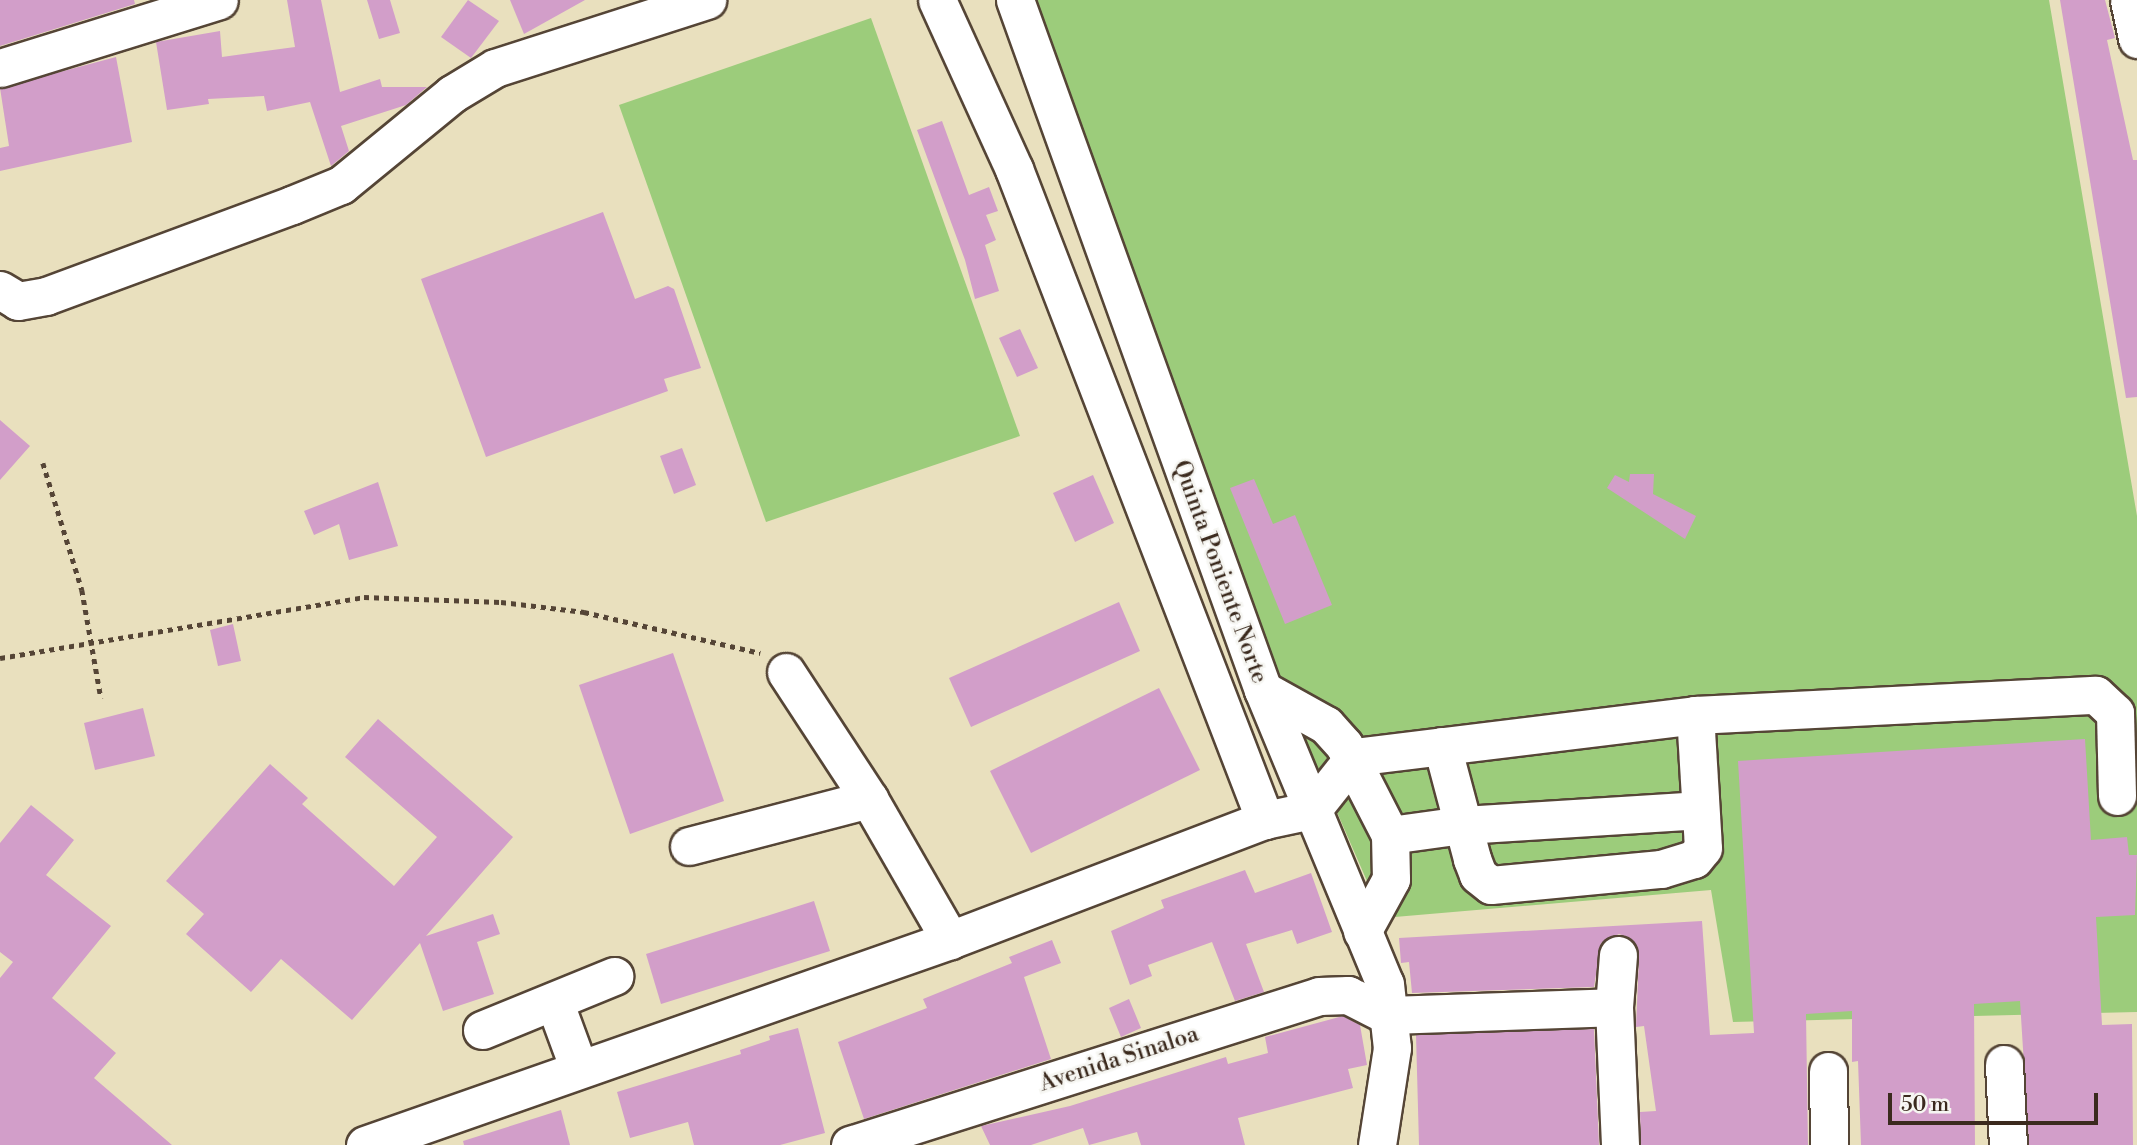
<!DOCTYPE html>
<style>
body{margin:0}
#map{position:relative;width:2137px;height:1145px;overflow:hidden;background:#e9e0be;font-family:"Libre Bodoni",serif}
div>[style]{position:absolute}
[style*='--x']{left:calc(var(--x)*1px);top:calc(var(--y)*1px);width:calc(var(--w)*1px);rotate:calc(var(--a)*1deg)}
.green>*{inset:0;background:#9ccc7b}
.building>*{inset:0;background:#d29ec9}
.path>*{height:4.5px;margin-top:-2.25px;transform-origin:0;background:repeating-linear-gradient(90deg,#554536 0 5px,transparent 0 10px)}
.roads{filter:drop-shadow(2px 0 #554536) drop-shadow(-2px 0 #554536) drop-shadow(0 2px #554536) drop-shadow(0 -2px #554536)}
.minor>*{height:37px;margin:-18.5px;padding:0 18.5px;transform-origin:18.5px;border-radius:18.5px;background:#fff}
span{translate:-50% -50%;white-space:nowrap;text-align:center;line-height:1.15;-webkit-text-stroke:5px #f6f6f2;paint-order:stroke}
.street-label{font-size:23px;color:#3b2a1e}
.scale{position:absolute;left:1888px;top:1093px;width:210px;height:32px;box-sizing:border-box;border:4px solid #3b2a1e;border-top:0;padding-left:9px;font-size:21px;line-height:24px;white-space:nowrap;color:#3b2a1e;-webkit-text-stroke:5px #f6f6f2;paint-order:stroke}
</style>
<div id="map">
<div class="green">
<i style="clip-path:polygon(1026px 0,2049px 0,2137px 516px,2137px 1012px,1733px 1022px,1711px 890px,1383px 918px,1277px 674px)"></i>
<i style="clip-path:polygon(871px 18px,1020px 436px,766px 522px,619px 105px)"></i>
</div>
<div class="building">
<i style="clip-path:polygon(0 0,134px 0,135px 4px,0 46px)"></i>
<i style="clip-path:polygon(287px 0,321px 0,340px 92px,380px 79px,382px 87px,427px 87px,406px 105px,341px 126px,349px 151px,331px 166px,310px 102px,267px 111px,264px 96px,208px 99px,209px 104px,167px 110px,156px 42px,220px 31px,222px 57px,295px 47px)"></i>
<i style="clip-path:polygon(367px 0,390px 0,400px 33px,379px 39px)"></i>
<i style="clip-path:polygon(468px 0,499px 21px,471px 58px,441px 37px)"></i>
<i style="clip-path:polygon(510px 0,585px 0,524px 34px)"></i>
<i style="clip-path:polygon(2060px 0,2105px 0,2115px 38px,2107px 40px,2133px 160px,2137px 160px,2137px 397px,2126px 398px)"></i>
<i style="clip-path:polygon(116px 57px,132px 142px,0 171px,0 148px,9px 146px,0 88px)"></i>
<i style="clip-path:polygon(942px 121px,969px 195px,989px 187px,998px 211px,986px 215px,996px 240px,985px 245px,999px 291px,975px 299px,965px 260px,917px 130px)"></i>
<i style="clip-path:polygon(603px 212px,635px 299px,668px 286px,674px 289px,701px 368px,664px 379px,668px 391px,486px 457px,421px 279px)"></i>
<i style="clip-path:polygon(1020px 329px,1038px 368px,1017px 377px,999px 338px)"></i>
<i style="clip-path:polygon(0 420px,30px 446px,0 480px)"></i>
<i style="clip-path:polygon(682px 448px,696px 485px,674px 494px,660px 456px)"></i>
<i style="clip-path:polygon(1630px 474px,1654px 474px,1653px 494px,1696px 516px,1685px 539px,1607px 488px,1615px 475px,1629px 482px)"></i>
<i style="clip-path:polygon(1093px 475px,1114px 523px,1075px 542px,1053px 493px)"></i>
<i style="clip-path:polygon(1254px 479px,1273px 524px,1295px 515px,1332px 605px,1285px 624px,1230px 488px)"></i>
<i style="clip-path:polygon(378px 482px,398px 546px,349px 560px,339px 524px,314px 535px,304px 511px)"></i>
<i style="clip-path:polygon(1119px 602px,1140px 651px,971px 727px,949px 678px)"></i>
<i style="clip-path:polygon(233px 624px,241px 661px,218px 666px,210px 630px)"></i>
<i style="clip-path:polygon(673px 653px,724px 801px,630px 834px,579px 685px)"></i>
<i style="clip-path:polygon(1159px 688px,1200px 770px,1031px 853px,990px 771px)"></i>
<i style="clip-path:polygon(143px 708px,155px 756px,95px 770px,84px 723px)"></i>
<i style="clip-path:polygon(378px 719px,513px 837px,426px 936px,493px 914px,500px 934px,477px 942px,494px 994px,443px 1011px,420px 943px,352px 1020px,281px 959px,251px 992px,186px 934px,204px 914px,166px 881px,270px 764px,308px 798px,302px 804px,394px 886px,437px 837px,345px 757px)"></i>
<i style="clip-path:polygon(2085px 739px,2091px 840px,2127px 837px,2129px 855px,2137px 855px,2135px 915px,2096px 917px,2102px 1025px,2132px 1024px,2133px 1145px,2029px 1145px,2020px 1001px,1974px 1004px,1975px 1145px,1861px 1145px,1858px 1061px,1852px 1062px,1852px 1011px,1806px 1014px,1808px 1145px,1641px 1145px,1640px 1112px,1656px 1111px,1644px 1026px,1636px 1027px,1639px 957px,1630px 938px,1619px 934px,1601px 943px,1594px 987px,1412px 993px,1409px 962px,1401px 963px,1399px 938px,1702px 921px,1710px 1035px,1754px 1033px,1738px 761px)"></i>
<i style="clip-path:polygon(31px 805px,74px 840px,46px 875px,111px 926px,52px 998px,116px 1053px,94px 1078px,172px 1145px,0 1145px,0 978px,13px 962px,0 952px,0 843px)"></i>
<i style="clip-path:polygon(1245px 870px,1255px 893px,1311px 873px,1332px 932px,1297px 944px,1292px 930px,1246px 944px,1264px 992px,1235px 1001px,1212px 942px,1148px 965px,1152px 976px,1130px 985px,1111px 931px,1164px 908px,1161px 900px)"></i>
<i style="clip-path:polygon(814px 901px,830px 951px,661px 1004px,646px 954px)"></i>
<i style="clip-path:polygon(1052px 940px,1061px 963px,1024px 977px,1051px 1059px,864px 1119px,838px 1042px,927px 1008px,923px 999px,1012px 963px,1009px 957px)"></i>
<i style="clip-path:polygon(1129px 999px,1141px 1028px,1121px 1037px,1109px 1008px)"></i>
<i style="clip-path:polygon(1343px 1016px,1360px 1025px,1367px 1065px,1348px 1069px,1353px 1088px,1238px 1118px,1245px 1145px,1141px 1145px,1137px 1132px,1089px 1145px,1083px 1128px,1031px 1145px,990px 1145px,981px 1126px,1070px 1106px,1226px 1057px,1228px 1064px,1268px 1053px,1265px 1037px)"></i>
<i style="clip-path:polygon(798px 1028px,825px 1133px,780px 1145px,694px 1145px,688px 1122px,630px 1138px,617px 1092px,741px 1054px,740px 1050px,770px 1040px,769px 1036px)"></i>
<i style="clip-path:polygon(1594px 1029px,1599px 1145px,1419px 1145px,1416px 1035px)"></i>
<i style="clip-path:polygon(561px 1110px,570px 1145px,464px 1145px,463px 1141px)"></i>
</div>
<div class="path">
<i style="--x:43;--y:463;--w:133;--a:72.9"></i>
<i style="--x:82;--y:590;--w:110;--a:80"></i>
<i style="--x:0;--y:658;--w:369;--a:-9.5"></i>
<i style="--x:364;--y:597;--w:137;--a:2.1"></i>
<i style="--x:501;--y:602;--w:84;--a:6.9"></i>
<i style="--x:584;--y:612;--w:181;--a:13.1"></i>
</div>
<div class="roads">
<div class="minor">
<i style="--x:937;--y:0;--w:186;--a:65.5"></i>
<i style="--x:1014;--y:169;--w:698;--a:68.92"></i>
<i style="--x:1015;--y:0;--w:733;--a:70.23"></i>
<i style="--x:1263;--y:690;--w:318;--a:67.5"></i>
<i style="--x:1385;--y:984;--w:64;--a:83.8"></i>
<i style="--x:1392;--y:1048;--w:98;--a:98.8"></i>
<i style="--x:2129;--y:0;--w:40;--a:78"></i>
<i style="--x:0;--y:68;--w:229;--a:-17.2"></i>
<i style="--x:0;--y:290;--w:21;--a:31"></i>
<i style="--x:18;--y:301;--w:28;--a:-10"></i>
<i style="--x:46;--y:296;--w:262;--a:-20.3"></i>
<i style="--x:292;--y:205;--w:53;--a:-22.2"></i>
<i style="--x:341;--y:185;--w:144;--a:-39.3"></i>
<i style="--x:452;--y:94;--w:50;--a:-31.2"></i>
<i style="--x:495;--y:68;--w:223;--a:-17.8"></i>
<i style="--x:786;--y:672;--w:152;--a:56.8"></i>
<i style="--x:869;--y:799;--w:163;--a:60.1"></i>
<i style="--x:1263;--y:690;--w:72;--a:29.1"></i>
<i style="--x:1326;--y:725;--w:27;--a:48"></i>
<i style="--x:1344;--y:745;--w:101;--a:62.9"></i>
<i style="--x:1390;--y:835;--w:44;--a:88.7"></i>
<i style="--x:1391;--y:879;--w:60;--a:118.7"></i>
<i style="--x:1442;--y:746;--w:117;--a:75.1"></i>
<i style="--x:1472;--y:859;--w:17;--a:69"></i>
<i style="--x:1478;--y:875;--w:16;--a:38"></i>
<i style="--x:1491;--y:885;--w:171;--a:-5.4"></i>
<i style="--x:1661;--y:869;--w:34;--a:-17"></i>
<i style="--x:1694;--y:859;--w:14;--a:-51"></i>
<i style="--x:1703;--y:848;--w:133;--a:-93.4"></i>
<i style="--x:1390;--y:835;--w:73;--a:-7.9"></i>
<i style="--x:1462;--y:825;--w:237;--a:-3.6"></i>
<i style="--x:689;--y:846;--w:186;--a:-14.6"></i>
<i style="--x:1618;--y:955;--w:52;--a:94.4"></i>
<i style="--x:1614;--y:1007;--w:138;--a:87.5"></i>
<i style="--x:554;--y:1001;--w:72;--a:69.8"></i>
<i style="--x:482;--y:1030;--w:143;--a:-22.2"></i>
<i style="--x:2004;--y:1064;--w:81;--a:87.2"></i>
<i style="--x:1828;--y:1071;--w:74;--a:89.2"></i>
<i style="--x:365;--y:1145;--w:620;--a:-19.31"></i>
<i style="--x:950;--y:940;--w:337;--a:-20.9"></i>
<i style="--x:1265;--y:820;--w:48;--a:-12"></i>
<i style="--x:1312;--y:810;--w:68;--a:-51.6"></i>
<i style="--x:1354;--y:757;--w:344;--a:-7"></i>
<i style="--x:1695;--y:715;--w:401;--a:-2.9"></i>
<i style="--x:2096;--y:695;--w:26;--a:43"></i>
<i style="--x:2115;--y:713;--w:83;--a:88.6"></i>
<i style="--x:850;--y:1145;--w:492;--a:-17.6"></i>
<i style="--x:1319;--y:996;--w:29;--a:-2"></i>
<i style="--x:1348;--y:995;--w:44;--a:27.1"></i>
<i style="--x:1387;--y:1015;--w:227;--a:-2"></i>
</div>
</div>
<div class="street-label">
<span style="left:1220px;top:572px;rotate:70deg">Quinta Poniente Norte</span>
<span style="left:1119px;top:1059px;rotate:-18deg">Avenida Sinaloa</span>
</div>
<div class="scale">50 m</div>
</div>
